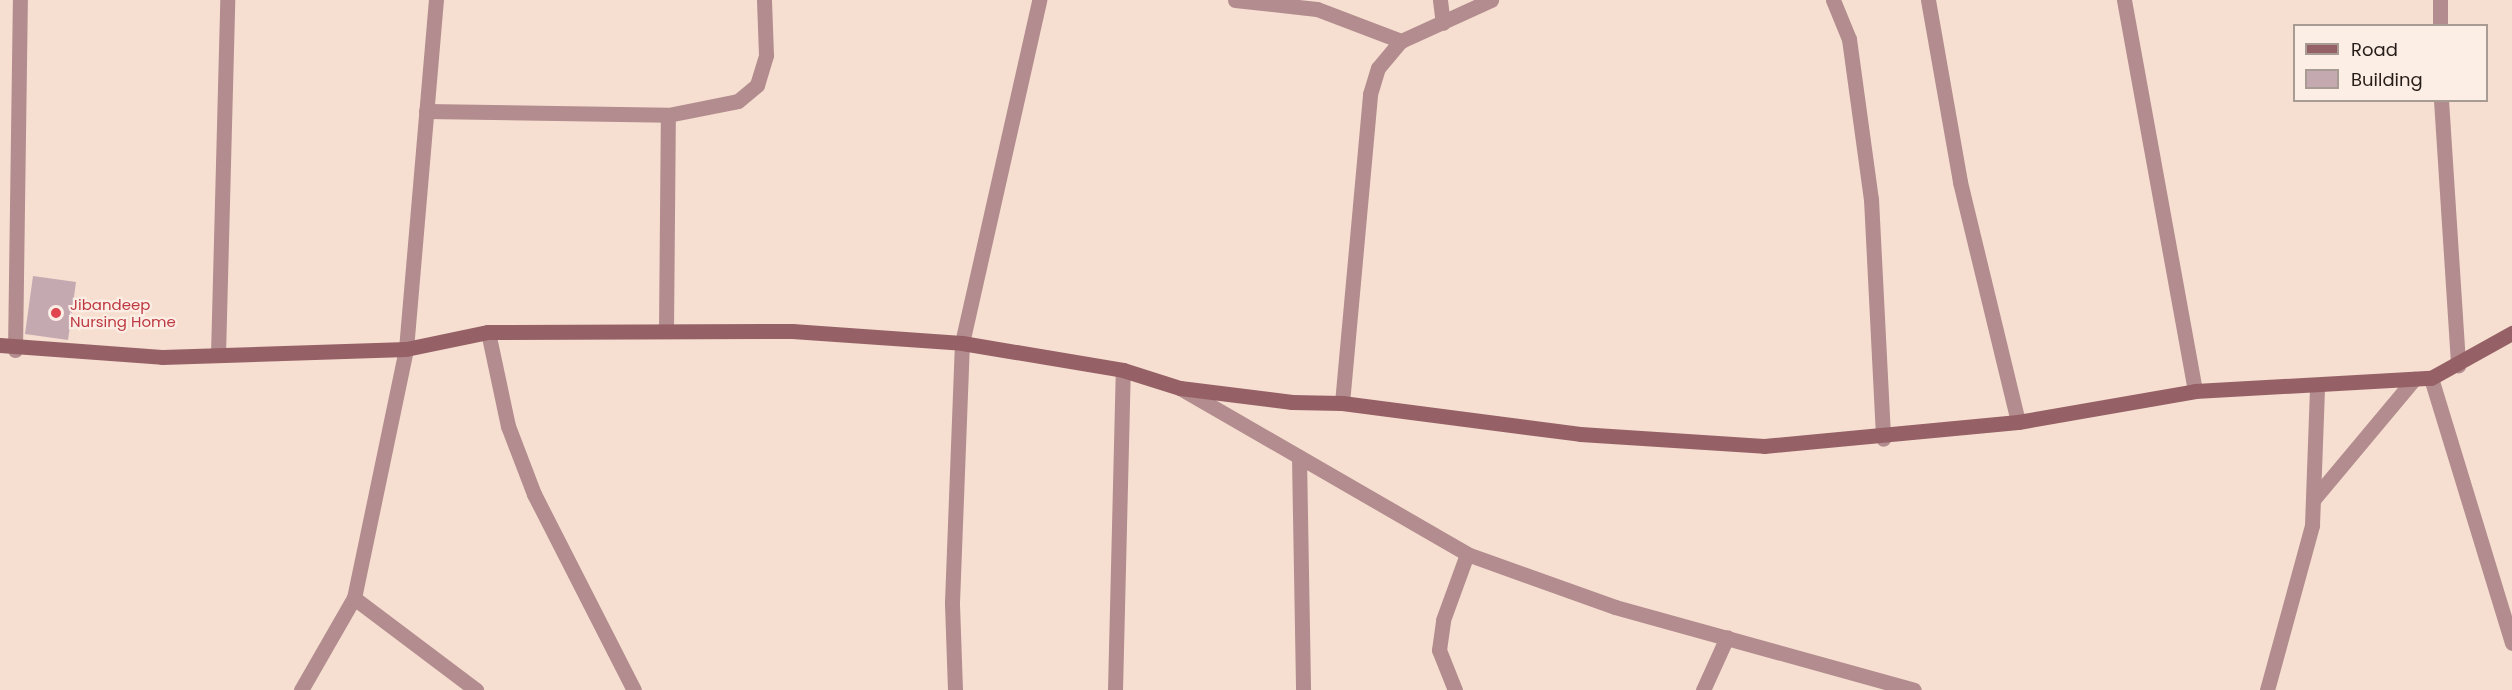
<!DOCTYPE html>
<style>
body{margin:0}
#map{position:relative;width:2512px;height:690px;overflow:hidden;background:#f6dfd0;font-family:Poppins,sans-serif}
div>[style]{position:absolute}
[style*='--x']{left:calc(var(--x)*1px);top:calc(var(--y)*1px);width:calc(var(--w)*1px);rotate:calc(var(--a)*1deg)}
.building>*{inset:0;background:#c4a9b1}
.street>*{height:15px;margin:-7.5px;padding:0 7.5px;transform-origin:7.5px;border-radius:7.5px;background:#b28c8e}
.secondary>*{height:15px;margin:-7.5px;padding:0 7.5px;transform-origin:7.5px;border-radius:7.5px;background:#966166}
.dots>*{width:16px;height:16px;translate:-50% -50%;box-sizing:border-box;border:3px solid #fceee5;border-radius:50%}
span{translate:-50% -50%;white-space:nowrap;text-align:center;line-height:1.15;-webkit-text-stroke:4.5px #fceee5;paint-order:stroke}
.health-label{font-size:15px;color:#be3a42}
.left{translate:0 -50%;text-align:left}
.legend{position:absolute;left:2293px;top:24px;width:195px;height:78px;box-sizing:border-box;background:#fceee5;border:2px solid #a79b93;margin:0;padding:8px 10px;list-style:none;font-size:18px;color:#271e19}
.legend li{display:flex;align-items:center;gap:12px;height:30px}
.legend b{width:30px;border:2px solid #a79b93}
</style>
<div id="map">
<div class="building">
<i style="clip-path:polygon(33px 276px,76px 282px,68px 340px,25px 334px)"></i>
</div>
<div class="street">
<i style="--x:1235;--y:0;--w:82;--a:6.3"></i>
<i style="--x:1317;--y:9;--w:90;--a:20.9"></i>
<i style="--x:1440;--y:0;--w:23;--a:83"></i>
<i style="--x:1833;--y:0;--w:42;--a:67.7"></i>
<i style="--x:1849;--y:39;--w:162;--a:82.2"></i>
<i style="--x:1871;--y:199;--w:240;--a:87.1"></i>
<i style="--x:1928;--y:0;--w:185;--a:80"></i>
<i style="--x:1960;--y:182;--w:247;--a:76.4"></i>
<i style="--x:2124;--y:0;--w:397;--a:79.7"></i>
<i style="--x:2440;--y:0;--w:26;--a:90"></i>
<i style="--x:2441;--y:100;--w:266;--a:86.3"></i>
<i style="--x:426;--y:111;--w:242;--a:0.9"></i>
<i style="--x:668;--y:115;--w:71;--a:-11.3"></i>
<i style="--x:738;--y:101;--w:25;--a:-40"></i>
<i style="--x:757;--y:85;--w:31;--a:-73"></i>
<i style="--x:766;--y:55;--w:55;--a:-92.1"></i>
<i style="--x:666;--y:330;--w:215;--a:-89.5"></i>
<i style="--x:488;--y:332;--w:96;--a:78"></i>
<i style="--x:508;--y:426;--w:73;--a:69.1"></i>
<i style="--x:534;--y:494;--w:220;--a:63"></i>
<i style="--x:15;--y:350;--w:350;--a:-89.2"></i>
<i style="--x:218;--y:355;--w:355;--a:-88.5"></i>
<i style="--x:2431;--y:378;--w:277;--a:73"></i>
<i style="--x:1180;--y:388;--w:332;--a:30"></i>
<i style="--x:1467;--y:554;--w:157;--a:19.7"></i>
<i style="--x:1615;--y:607;--w:310;--a:15.5"></i>
<i style="--x:1342;--y:403;--w:310;--a:-84.8"></i>
<i style="--x:1370;--y:94;--w:27;--a:-73"></i>
<i style="--x:1378;--y:68;--w:35;--a:-50"></i>
<i style="--x:1401;--y:41;--w:99;--a:-24.5"></i>
<i style="--x:1299;--y:457;--w:233;--a:89"></i>
<i style="--x:2313;--y:500;--w:158;--a:-50.1"></i>
<i style="--x:354;--y:598;--w:153;--a:37"></i>
<i style="--x:301;--y:690;--w:106;--a:-60.1"></i>
<i style="--x:354;--y:598;--w:254;--a:-78.2"></i>
<i style="--x:406;--y:349;--w:350;--a:-85.1"></i>
<i style="--x:955;--y:690;--w:88;--a:-92"></i>
<i style="--x:952;--y:602;--w:259;--a:-87.8"></i>
<i style="--x:962;--y:343;--w:352;--a:-77.3"></i>
<i style="--x:1115;--y:690;--w:320;--a:-88.6"></i>
<i style="--x:1455;--y:690;--w:43;--a:-111.8"></i>
<i style="--x:1439;--y:650;--w:30;--a:-82"></i>
<i style="--x:1443;--y:620;--w:70;--a:-70"></i>
<i style="--x:1703;--y:690;--w:58;--a:-65.6"></i>
<i style="--x:2267;--y:690;--w:171;--a:-74.7"></i>
<i style="--x:2312;--y:525;--w:138;--a:-87.9"></i>
</div>
<div class="secondary">
<i style="--x:0;--y:345;--w:162;--a:4.2"></i>
<i style="--x:162;--y:357;--w:244;--a:-1.9"></i>
<i style="--x:406;--y:349;--w:84;--a:-11.7"></i>
<i style="--x:488;--y:332;--w:304;--a:-0.2"></i>
<i style="--x:792;--y:331;--w:170;--a:4"></i>
<i style="--x:962;--y:343;--w:163;--a:9.5"></i>
<i style="--x:1123;--y:370;--w:60;--a:17.5"></i>
<i style="--x:1180;--y:388;--w:113;--a:7.1"></i>
<i style="--x:1292;--y:402;--w:50;--a:1.1"></i>
<i style="--x:1342;--y:403;--w:240;--a:7.4"></i>
<i style="--x:1580;--y:434;--w:184;--a:3.7"></i>
<i style="--x:1764;--y:446;--w:255;--a:-5.4"></i>
<i style="--x:2018;--y:422;--w:180;--a:-9.9"></i>
<i style="--x:2195;--y:391;--w:236;--a:-3.2"></i>
<i style="--x:2431;--y:378;--w:93;--a:-29.1"></i>
</div>
<div class="dots">
<i style="left:56px;top:313px;background:#e0444e"></i>
</div>
<div class="health-label">
<span class="left" style="left:70px;top:313px">Jibandeep<br>Nursing Home</span>
</div>
<ul class="legend">
<li><b style="height:8px;background:#966166"></b>Road</li>
<li><b style="height:16px;background:#c4a9b1"></b>Building</li>
</ul>
</div>
